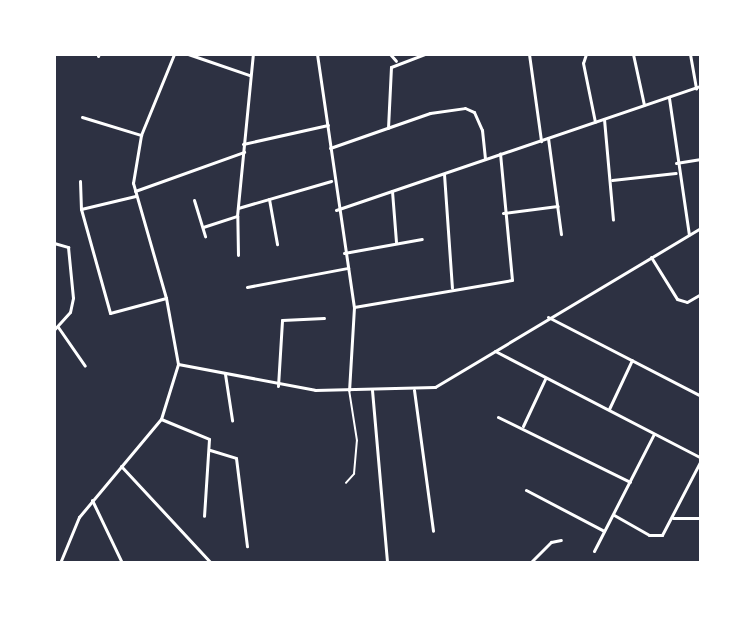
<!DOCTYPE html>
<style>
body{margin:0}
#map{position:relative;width:755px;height:617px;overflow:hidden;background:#2d3142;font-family:"Noto Serif",serif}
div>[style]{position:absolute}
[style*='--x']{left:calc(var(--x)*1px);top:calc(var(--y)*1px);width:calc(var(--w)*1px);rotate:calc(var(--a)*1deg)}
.service>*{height:1.5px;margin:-0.75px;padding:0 0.75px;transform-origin:0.75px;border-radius:0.75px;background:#fff}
.minor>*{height:3px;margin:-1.5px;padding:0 1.5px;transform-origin:1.5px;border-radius:1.5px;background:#fff}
.tertiary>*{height:3px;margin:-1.5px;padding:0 1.5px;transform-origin:1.5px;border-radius:1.5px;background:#fff}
span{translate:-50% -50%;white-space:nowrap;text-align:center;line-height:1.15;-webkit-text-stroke:4.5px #fff;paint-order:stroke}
.frame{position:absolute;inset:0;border:56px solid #fff;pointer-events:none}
</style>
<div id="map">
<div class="service">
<i style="--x:346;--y:483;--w:12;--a:-48"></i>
<i style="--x:354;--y:474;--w:33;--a:-85"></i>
<i style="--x:357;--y:441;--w:52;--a:-98.9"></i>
</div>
<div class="minor">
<i style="--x:188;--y:54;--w:65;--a:19"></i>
<i style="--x:317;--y:54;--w:256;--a:81.7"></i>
<i style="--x:354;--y:307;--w:83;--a:93.4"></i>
<i style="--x:390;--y:54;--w:9;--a:49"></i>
<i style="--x:529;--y:54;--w:88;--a:82.1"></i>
<i style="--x:586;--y:54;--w:9;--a:108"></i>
<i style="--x:583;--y:63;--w:60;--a:78.5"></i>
<i style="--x:633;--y:54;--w:52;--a:77.8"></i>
<i style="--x:690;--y:54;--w:35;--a:80"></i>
<i style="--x:98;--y:56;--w:2;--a:-63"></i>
<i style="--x:669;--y:98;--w:138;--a:81.7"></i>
<i style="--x:82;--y:117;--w:62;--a:17"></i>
<i style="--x:604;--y:119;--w:101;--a:84.9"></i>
<i style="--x:388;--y:128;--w:61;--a:-87.2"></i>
<i style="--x:391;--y:67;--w:36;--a:-21"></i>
<i style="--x:548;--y:138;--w:97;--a:82.3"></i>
<i style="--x:243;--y:144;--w:87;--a:-12.6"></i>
<i style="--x:330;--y:148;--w:106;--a:-19.3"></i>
<i style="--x:430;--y:113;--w:35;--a:-8"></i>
<i style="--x:465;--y:108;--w:10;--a:24"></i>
<i style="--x:474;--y:112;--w:20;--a:66"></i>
<i style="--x:482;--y:130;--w:29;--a:84"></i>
<i style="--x:676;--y:163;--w:25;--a:-9"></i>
<i style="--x:444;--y:174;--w:114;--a:86"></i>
<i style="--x:612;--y:180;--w:64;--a:-6.2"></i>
<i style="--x:80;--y:181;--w:28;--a:88"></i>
<i style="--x:81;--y:209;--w:108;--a:74.4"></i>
<i style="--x:110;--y:313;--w:58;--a:-15"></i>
<i style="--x:135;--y:191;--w:116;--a:-19.7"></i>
<i style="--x:392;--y:191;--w:51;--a:85.5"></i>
<i style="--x:269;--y:199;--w:46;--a:79.9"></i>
<i style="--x:194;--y:200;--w:38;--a:73"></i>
<i style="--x:238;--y:208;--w:97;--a:-16.2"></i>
<i style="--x:81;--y:209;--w:56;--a:-13.5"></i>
<i style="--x:336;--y:210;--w:385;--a:-18.8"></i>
<i style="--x:503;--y:213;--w:55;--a:-7.3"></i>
<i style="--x:203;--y:227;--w:36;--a:-18"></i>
<i style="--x:54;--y:243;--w:15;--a:16"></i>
<i style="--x:68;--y:247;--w:51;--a:84.4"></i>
<i style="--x:73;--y:298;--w:14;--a:102"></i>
<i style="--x:70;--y:312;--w:24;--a:132"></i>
<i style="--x:344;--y:253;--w:79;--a:-10.2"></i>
<i style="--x:238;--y:255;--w:39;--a:-91"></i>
<i style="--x:237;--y:216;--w:163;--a:-84.4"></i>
<i style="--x:651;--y:257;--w:49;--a:58.2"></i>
<i style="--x:677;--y:299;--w:10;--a:17"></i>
<i style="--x:687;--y:302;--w:16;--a:-30"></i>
<i style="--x:247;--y:287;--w:103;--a:-10.7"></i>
<i style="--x:354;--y:307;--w:160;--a:-9.7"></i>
<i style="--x:512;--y:280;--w:127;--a:-95.4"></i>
<i style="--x:548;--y:317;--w:172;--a:27.3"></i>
<i style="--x:58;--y:327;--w:47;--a:55.3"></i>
<i style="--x:495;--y:351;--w:232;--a:27.4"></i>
<i style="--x:178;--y:364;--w:139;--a:10.7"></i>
<i style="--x:315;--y:390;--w:120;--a:-1.4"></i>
<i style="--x:435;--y:387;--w:310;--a:-30.9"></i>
<i style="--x:225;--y:374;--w:47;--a:81.3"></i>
<i style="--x:278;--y:386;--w:66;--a:-86.5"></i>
<i style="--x:282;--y:320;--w:42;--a:-2.7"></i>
<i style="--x:372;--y:390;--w:174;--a:85"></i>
<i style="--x:414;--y:390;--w:142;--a:82.3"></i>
<i style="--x:609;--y:409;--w:54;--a:-64.9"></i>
<i style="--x:498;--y:417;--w:147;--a:26.2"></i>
<i style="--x:161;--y:419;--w:52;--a:22.6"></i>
<i style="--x:209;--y:439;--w:77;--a:93.7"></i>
<i style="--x:523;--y:426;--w:52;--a:-64.9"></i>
<i style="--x:210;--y:450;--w:27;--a:17"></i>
<i style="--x:236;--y:458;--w:89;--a:82.9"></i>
<i style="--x:121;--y:466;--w:132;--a:47.1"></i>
<i style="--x:526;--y:490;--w:88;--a:27.7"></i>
<i style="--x:92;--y:500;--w:70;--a:64.5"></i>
<i style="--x:614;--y:515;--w:40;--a:29.7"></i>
<i style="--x:649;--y:535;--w:13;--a:0"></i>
<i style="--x:662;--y:535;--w:85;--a:-62.5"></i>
<i style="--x:673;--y:518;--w:28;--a:0"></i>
<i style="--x:594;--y:551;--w:131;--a:-62.9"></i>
<i style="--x:530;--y:563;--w:30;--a:-45"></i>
<i style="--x:551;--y:542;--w:10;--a:-11"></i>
</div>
<div class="tertiary">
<i style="--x:60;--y:563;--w:50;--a:-67.6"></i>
<i style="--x:79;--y:517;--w:128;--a:-50.1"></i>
<i style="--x:161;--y:419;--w:58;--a:-72.8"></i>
<i style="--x:178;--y:364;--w:67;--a:-100.3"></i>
<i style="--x:166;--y:298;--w:120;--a:-106"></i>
<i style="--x:133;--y:183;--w:49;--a:-80.5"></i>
<i style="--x:141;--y:135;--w:87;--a:-67.8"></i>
</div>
<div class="frame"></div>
</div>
